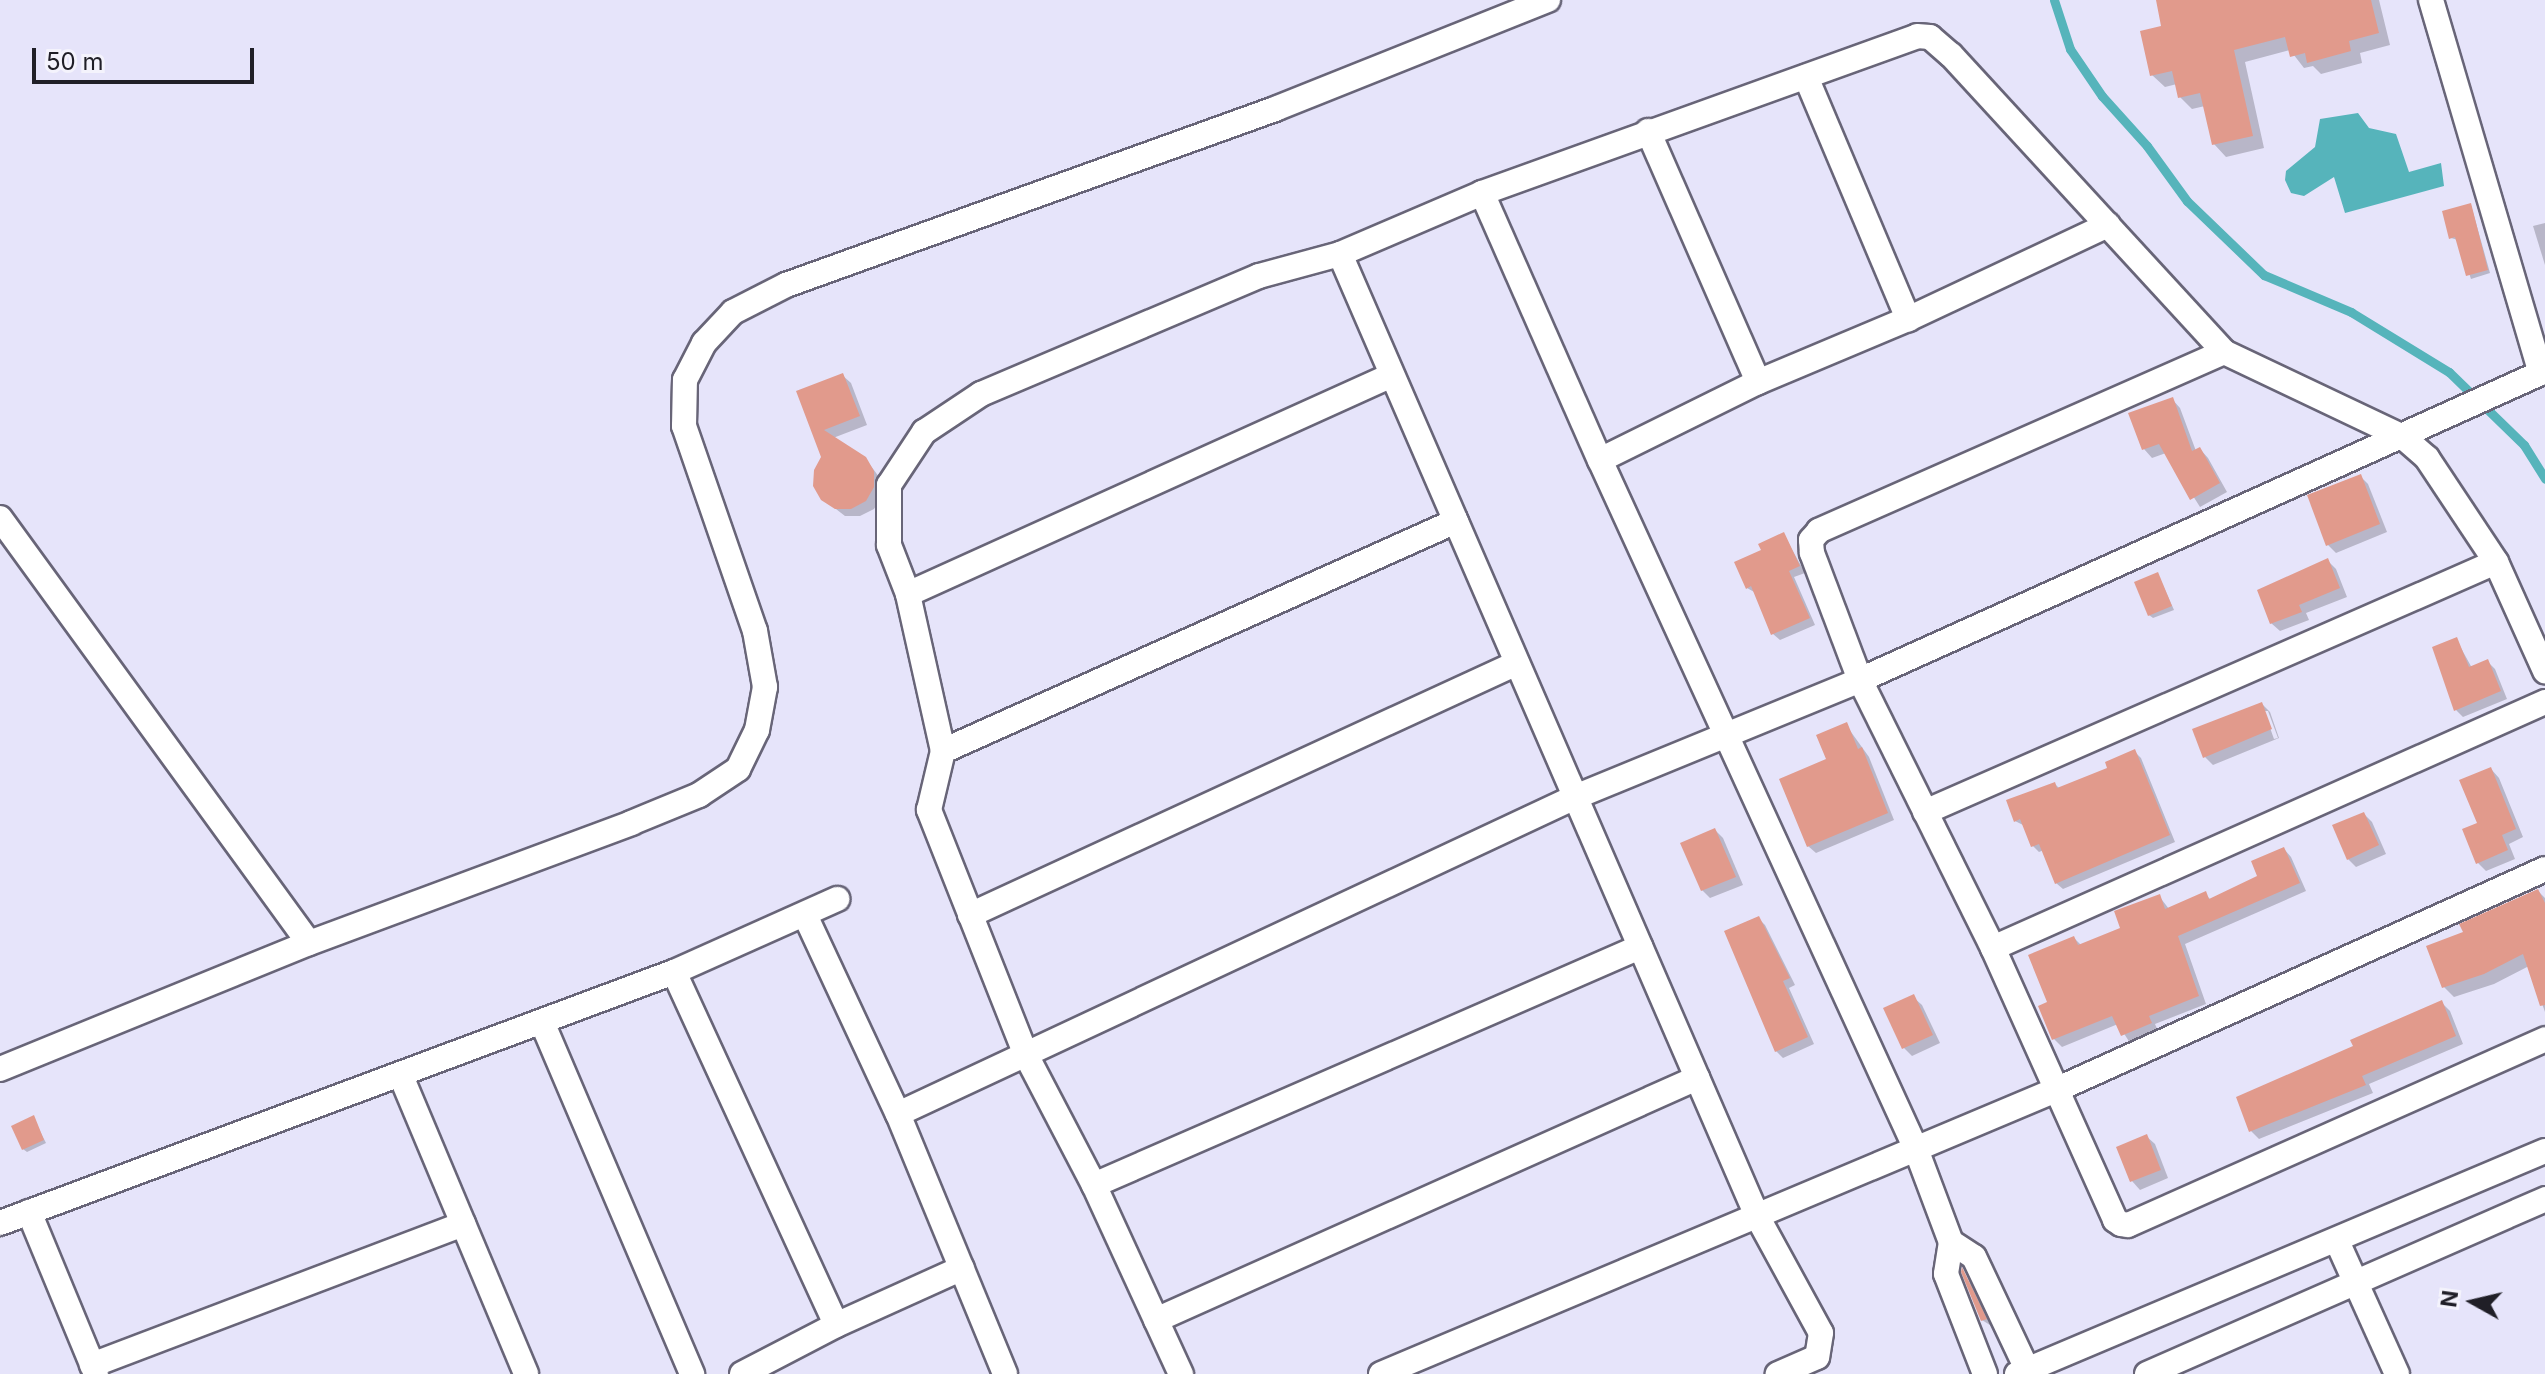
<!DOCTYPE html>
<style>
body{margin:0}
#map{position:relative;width:2545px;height:1374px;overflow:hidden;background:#e6e4fa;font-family:Inter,sans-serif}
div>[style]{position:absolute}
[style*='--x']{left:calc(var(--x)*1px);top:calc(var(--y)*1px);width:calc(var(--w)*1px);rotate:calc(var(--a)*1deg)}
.water>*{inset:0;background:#56b4bb}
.shadow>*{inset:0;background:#0003}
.stream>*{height:9px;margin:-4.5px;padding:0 4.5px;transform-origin:4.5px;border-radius:4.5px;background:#56b4bb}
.building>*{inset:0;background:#e19a8c}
.roads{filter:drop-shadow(2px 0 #686578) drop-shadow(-2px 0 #686578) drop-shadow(0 2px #686578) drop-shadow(0 -2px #686578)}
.street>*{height:24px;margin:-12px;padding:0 12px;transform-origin:12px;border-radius:12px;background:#fff}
span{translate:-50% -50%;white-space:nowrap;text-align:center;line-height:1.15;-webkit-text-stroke:6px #f4f3fc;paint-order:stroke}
.north{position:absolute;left:2433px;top:1262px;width:80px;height:80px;-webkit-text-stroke:6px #f4f3fc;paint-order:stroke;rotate:278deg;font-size:22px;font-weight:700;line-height:32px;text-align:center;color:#201f27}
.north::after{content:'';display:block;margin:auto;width:28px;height:36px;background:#201f27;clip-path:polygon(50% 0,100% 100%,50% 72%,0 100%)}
.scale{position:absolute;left:32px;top:48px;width:222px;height:36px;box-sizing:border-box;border:4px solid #201f27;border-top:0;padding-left:10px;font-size:24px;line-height:28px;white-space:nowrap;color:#201f27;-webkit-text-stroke:6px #f4f3fc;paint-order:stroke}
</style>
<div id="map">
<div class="water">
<i style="clip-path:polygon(2358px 113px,2369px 128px,2396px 134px,2409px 172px,2441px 163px,2444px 186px,2345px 213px,2334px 177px,2304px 196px,2291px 193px,2285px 180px,2286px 171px,2315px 147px,2320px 119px)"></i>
</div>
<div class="shadow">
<i style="clip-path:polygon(2158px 0,2379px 0,2390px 45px,2360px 53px,2362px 63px,2321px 74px,2313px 66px,2304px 68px,2290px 50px,2245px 62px,2264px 148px,2226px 157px,2214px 144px,2205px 106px,2192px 109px,2180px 97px,2177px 84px,2165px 87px,2152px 75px,2164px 27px)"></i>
<i style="clip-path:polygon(2471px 205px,2490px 273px,2471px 279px,2458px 240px,2451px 238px)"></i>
<i style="clip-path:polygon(2545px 223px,2545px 265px,2533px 226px)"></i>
<i style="clip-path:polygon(842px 375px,851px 383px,867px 425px,833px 438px,865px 458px,882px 481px,882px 496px,874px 509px,860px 516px,845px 516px,823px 499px,824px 458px,799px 392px)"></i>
<i style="clip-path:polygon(2172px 399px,2180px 408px,2196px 451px,2200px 449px,2208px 458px,2227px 492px,2200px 507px,2166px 453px,2152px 458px,2144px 449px)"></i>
<i style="clip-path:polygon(2360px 476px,2368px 484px,2387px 532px,2336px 553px,2328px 545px)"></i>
<i style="clip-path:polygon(1784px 535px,1805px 573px,1794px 577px,1815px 625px,1780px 640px,1773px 634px,1756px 593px,1747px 588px,1764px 551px)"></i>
<i style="clip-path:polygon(2328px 561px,2336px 569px,2347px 597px,2306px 613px,2309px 620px,2280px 631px,2271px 623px)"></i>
<i style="clip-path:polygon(2158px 574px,2174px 610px,2153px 618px,2149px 615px)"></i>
<i style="clip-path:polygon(2456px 639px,2472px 668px,2488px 662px,2495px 669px,2507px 699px,2463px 717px,2456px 710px)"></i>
<i style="clip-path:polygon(evenodd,2262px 704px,2270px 712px,2279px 738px,2213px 765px,2205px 757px,2262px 704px,2264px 711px,2268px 711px,2278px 738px,2274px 739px,2264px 711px)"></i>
<i style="clip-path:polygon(1846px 725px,1869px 757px,1894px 820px,1816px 853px,1808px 846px,1829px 760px)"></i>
<i style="clip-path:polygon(2135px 752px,2141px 758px,2175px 842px,2063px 889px,2056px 883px,2044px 850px,2039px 852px,2033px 846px,2025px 826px,2015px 821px,2055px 784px,2060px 789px,2110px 769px)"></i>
<i style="clip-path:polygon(2491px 769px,2499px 778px,2523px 837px,2509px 844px,2515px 859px,2486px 871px,2478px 863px,2479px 824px)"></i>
<i style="clip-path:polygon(2364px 814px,2372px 822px,2386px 854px,2356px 867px,2348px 859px)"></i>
<i style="clip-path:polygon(1715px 830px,1723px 838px,1743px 885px,1710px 898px,1702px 890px)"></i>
<i style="clip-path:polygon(2284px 849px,2291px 857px,2306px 891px,2185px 944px,2206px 1004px,2155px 1024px,2158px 1031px,2130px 1043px,2118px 1024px,2062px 1047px,2054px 1039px,2050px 1003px,2074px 938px,2082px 946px,2123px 930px,2159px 896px,2169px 909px,2205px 894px,2211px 900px,2260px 877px)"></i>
<i style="clip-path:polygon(2538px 891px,2545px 898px,2545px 1012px,2529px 966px,2494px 984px,2454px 997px,2444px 987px,2465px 933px)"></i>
<i style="clip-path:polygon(1758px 918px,1765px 925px,1795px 985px,1789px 988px,1814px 1044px,1783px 1058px,1776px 1051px)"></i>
<i style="clip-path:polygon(1913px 997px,1922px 1005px,1940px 1043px,1912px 1056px,1904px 1048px)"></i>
<i style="clip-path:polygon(2442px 1003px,2450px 1011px,2463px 1044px,2369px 1084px,2373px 1093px,2259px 1139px,2251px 1131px,2355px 1048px)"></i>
<i style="clip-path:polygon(33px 1117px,46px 1143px,27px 1152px,23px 1149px)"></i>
<i style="clip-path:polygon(2146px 1136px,2155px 1144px,2168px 1178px,2140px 1190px,2132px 1181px)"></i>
<i style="clip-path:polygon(1967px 1275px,1970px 1278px,1993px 1327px,1982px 1320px)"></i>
</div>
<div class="stream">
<i style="--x:2054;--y:0;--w:52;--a:71.9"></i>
<i style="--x:2070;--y:49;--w:57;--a:55.8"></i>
<i style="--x:2102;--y:96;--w:67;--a:48"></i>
<i style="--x:2147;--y:146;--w:68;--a:54"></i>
<i style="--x:2187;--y:201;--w:107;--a:43.9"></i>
<i style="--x:2264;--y:275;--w:95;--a:23"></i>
<i style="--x:2351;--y:312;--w:115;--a:31.5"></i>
<i style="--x:2449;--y:372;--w:105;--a:44.2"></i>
<i style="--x:2524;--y:445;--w:40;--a:58"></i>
</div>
<div class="building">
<i style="clip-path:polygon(2156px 0,2371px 0,2379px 33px,2349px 41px,2351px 51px,2307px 63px,2305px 53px,2290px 57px,2285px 37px,2234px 50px,2253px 136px,2212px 145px,2200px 93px,2178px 98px,2172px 71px,2150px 76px,2140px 31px,2161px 26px)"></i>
<i style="clip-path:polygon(2471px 203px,2488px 270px,2466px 276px,2455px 237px,2449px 239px,2442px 211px)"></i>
<i style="clip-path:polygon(843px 373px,860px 416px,824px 430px,866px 457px,874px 471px,874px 487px,866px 501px,851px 509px,835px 509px,821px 500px,813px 486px,814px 470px,821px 457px,796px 391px)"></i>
<i style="clip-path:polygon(2173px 397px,2192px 451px,2200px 447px,2220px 483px,2190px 500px,2159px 444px,2142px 450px,2128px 413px)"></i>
<i style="clip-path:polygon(2361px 474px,2380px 524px,2326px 546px,2307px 495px)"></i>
<i style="clip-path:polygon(1784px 532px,1800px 566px,1789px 571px,1810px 618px,1771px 635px,1751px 586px,1746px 589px,1734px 562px,1761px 550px,1758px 544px)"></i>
<i style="clip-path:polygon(2328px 558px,2340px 588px,2299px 605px,2302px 612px,2270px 624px,2257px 590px)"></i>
<i style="clip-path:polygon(2158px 572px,2172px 606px,2148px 616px,2134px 582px)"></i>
<i style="clip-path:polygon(2457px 637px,2469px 667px,2488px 659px,2501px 691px,2454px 711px,2432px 647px)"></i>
<i style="clip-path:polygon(2262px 702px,2272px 729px,2203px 758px,2192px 729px)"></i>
<i style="clip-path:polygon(1847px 722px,1858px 749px,1862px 747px,1888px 813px,1807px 847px,1779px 779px,1826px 759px,1816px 735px)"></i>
<i style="clip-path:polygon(2135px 749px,2170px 835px,2055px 884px,2039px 844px,2031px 847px,2020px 819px,2014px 822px,2006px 800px,2055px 782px,2057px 788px,2107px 768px,2105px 762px)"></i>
<i style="clip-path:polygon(2491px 767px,2516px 829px,2502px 835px,2508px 850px,2476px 864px,2462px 829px,2477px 823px,2459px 780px)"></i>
<i style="clip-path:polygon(2364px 812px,2379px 845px,2347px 860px,2332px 825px)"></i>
<i style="clip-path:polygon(1715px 828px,1736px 877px,1701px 891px,1680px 843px)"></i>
<i style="clip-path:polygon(2284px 847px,2300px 883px,2178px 936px,2199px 996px,2149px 1016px,2152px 1023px,2121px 1036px,2112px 1016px,2052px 1040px,2038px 1006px,2047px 1002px,2028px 955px,2074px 936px,2078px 945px,2120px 928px,2114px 911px,2160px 894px,2165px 909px,2206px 891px,2209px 899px,2257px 876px,2251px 861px)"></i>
<i style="clip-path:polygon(2538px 889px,2545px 903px,2545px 1005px,2540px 1006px,2523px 954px,2484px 974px,2442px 988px,2426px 946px,2463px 932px,2459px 924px)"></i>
<i style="clip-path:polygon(1759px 916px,1790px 978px,1783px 981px,1808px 1037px,1775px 1052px,1724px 931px)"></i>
<i style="clip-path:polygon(1914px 994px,1933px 1035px,1902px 1049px,1883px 1008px)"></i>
<i style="clip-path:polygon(2442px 1000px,2456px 1036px,2362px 1076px,2366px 1085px,2249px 1132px,2236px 1097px,2353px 1046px,2350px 1040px)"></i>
<i style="clip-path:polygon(34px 1115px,44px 1140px,22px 1150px,11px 1126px)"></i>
<i style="clip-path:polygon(2147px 1134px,2161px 1170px,2130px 1182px,2116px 1147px)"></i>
<i style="clip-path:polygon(1962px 1267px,1987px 1319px,1981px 1321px,1961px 1272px)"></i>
</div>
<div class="roads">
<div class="street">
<i style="--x:2431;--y:0;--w:389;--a:73.6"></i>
<i style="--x:1806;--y:77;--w:263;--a:67.1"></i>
<i style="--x:1648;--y:131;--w:274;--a:66.3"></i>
<i style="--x:1482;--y:193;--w:292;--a:66.2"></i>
<i style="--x:1600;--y:460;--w:758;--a:65.36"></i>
<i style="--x:1916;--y:1149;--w:99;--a:69.4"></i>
<i style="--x:1951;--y:1242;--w:32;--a:99"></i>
<i style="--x:1946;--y:1274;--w:107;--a:68.7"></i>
<i style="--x:1340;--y:254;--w:1048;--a:66.56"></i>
<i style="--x:1757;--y:1216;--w:133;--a:61.3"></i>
<i style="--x:1821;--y:1333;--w:24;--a:99"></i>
<i style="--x:1817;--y:1357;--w:43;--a:156.4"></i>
<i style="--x:2224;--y:352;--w:443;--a:156.2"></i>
<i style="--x:1819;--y:531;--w:12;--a:132"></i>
<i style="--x:1811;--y:540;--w:13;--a:86"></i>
<i style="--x:1812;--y:553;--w:136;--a:69.3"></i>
<i style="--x:1860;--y:680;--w:299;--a:63.6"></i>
<i style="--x:1993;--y:948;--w:298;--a:65.8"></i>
<i style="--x:2115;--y:1220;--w:7;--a:34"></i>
<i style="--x:2121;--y:1224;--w:7;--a:8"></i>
<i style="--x:2128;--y:1225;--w:457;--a:-24"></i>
<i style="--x:1600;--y:460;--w:176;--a:-26.3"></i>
<i style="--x:1758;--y:382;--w:163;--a:-22.8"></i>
<i style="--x:1908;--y:319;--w:221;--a:-25.2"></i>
<i style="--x:0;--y:518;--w:525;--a:53.98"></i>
<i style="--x:908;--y:594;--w:53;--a:-111.2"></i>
<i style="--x:889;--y:545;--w:60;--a:-90"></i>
<i style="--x:889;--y:485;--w:64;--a:-56.6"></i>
<i style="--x:924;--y:432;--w:69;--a:-33.7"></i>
<i style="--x:981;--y:394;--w:302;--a:-23"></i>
<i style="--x:1259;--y:276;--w:84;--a:-15.2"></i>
<i style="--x:1340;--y:254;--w:155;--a:-23.2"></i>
<i style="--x:1482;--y:193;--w:462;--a:-19.8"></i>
<i style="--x:1917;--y:36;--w:13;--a:4"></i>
<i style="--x:1930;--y:37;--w:28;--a:41"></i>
<i style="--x:1951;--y:55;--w:403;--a:47.4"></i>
<i style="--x:2224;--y:352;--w:198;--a:25.4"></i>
<i style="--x:2403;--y:437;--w:32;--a:41"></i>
<i style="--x:2427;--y:458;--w:125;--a:56.4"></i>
<i style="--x:2496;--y:562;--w:120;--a:65.8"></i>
<i style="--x:943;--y:751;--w:161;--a:-102.6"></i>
<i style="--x:908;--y:594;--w:531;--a:-24.35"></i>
<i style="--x:1925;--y:812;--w:623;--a:-23.65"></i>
<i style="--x:805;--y:915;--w:220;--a:65"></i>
<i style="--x:898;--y:1114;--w:281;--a:67.6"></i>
<i style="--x:970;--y:915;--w:602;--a:-24.74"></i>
<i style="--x:1993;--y:948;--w:604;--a:-24.02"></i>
<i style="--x:674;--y:972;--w:388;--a:65.3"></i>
<i style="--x:542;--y:1022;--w:383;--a:66.9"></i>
<i style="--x:0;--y:1069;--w:334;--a:-22.2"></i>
<i style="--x:309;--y:943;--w:344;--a:-20.4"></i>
<i style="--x:631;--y:823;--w:74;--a:-22.4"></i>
<i style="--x:699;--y:795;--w:47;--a:-33.7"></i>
<i style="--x:738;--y:769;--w:43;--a:-64"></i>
<i style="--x:757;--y:730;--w:44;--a:-79.5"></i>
<i style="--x:765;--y:687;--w:57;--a:-100.1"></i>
<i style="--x:755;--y:631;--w:217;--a:-109.1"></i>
<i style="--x:684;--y:426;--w:46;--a:-88.8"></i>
<i style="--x:685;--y:380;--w:42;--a:-62.8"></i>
<i style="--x:704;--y:343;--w:42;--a:-46.9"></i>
<i style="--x:733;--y:312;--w:59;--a:-27"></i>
<i style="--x:786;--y:285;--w:520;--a:-19.79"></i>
<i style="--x:1275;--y:109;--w:294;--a:-21.8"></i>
<i style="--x:401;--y:1076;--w:323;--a:67.2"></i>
<i style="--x:898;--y:1114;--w:748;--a:-25.09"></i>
<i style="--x:1575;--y:797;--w:308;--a:-22.3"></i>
<i style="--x:1860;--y:680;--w:751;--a:-24.28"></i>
<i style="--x:1094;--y:1185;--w:596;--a:-23.55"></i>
<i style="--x:29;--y:1212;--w:175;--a:67.5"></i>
<i style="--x:0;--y:1223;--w:719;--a:-20.43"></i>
<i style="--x:674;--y:972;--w:179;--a:-24.1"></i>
<i style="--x:2337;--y:1241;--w:146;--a:65.7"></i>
<i style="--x:1951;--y:1242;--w:27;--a:33"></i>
<i style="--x:1974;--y:1257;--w:124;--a:64.7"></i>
<i style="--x:1156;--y:1320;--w:593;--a:-24.1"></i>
<i style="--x:92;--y:1365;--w:397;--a:-20.8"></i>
<i style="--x:742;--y:1374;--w:106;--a:-27.5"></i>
<i style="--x:836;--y:1325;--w:138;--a:-24.3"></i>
<i style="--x:1181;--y:1374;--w:208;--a:-114.7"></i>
<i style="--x:1094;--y:1185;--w:147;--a:-117.6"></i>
<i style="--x:1026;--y:1055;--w:264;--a:-111.6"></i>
<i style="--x:929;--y:810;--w:61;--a:-76.7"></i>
<i style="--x:943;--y:751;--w:562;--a:-24.15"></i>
<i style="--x:1381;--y:1374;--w:735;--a:-22.83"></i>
<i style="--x:2058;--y:1089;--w:534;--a:-24.31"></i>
<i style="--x:2017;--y:1374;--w:573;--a:-22.9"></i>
<i style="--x:2147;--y:1374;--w:435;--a:-23.7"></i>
</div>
</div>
<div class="north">N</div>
<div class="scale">50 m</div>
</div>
